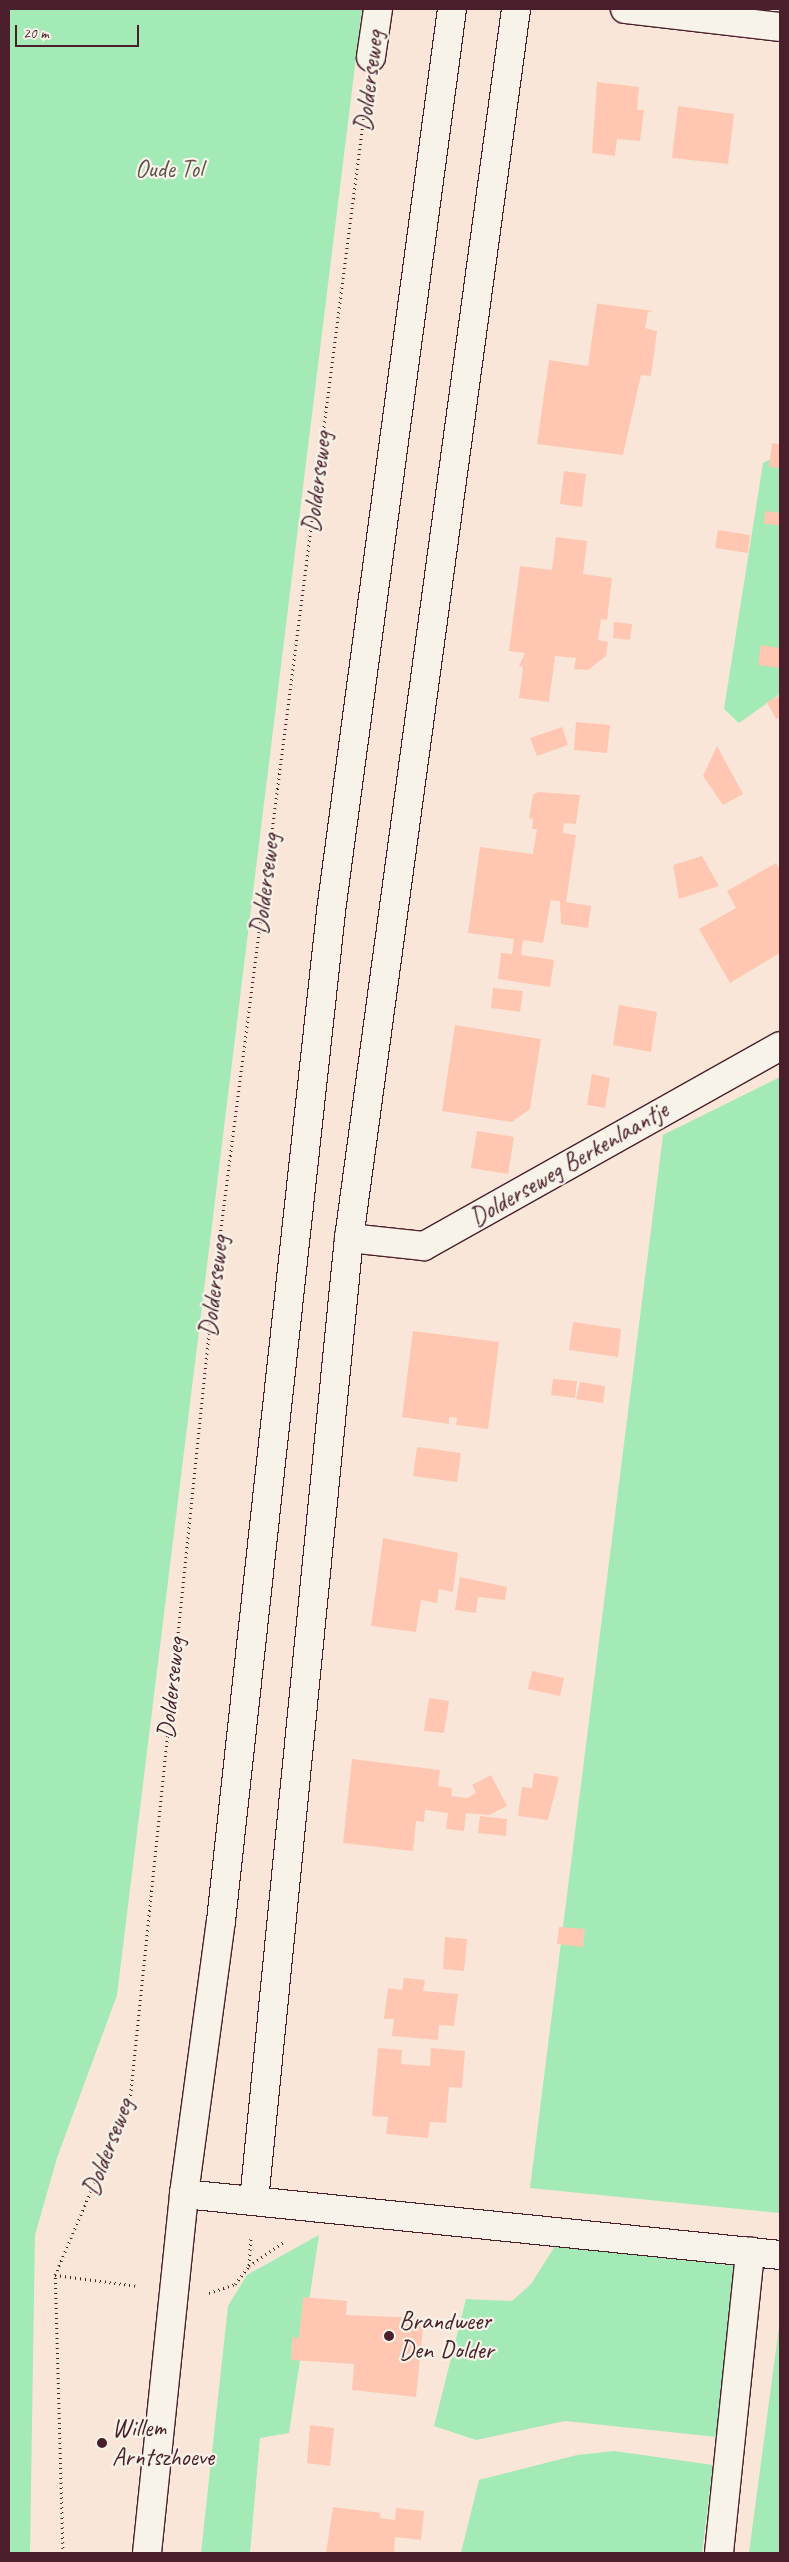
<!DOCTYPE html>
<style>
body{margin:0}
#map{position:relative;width:789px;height:2562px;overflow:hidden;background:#f9e6d8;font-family:Caveat,sans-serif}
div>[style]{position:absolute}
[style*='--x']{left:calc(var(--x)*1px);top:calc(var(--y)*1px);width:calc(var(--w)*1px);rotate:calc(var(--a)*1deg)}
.green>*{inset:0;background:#a4eab7}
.building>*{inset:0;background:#ffc7b2}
.path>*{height:3px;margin-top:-1.5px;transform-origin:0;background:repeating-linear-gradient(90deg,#4a1f2b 0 1px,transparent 0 5px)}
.roads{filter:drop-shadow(1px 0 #4a1f2b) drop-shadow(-1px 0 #4a1f2b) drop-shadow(0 1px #4a1f2b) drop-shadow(0 -1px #4a1f2b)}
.minor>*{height:28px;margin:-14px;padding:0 14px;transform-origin:14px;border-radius:14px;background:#f7f3e8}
.major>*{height:28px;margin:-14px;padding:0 14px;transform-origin:14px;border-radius:14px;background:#f7f3e8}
.dots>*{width:14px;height:14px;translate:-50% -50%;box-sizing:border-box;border:2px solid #f7f3e8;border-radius:50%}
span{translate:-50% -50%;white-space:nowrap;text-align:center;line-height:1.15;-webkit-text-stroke:4.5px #f7f3e8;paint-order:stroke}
.street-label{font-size:25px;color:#4a1f2b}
.park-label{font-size:25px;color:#60524e}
.poi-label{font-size:25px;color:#4a1f2b}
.left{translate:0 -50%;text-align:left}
.frame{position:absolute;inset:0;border:10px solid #4a1f2b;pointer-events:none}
.scale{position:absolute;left:15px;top:25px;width:124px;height:22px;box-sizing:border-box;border:2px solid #4a1f2b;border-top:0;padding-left:6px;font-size:15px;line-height:18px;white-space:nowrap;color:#4a1f2b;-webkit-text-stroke:4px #f7f3e8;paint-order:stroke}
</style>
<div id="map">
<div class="green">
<i style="clip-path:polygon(9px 9px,362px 9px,117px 1995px,57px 2158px,35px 2235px,30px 2553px,9px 2553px)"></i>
<i style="clip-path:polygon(780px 454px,780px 694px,739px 723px,724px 709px,763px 463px)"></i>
<i style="clip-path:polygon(780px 1077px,780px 2213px,530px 2188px,663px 1135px)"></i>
<i style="clip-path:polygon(319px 2235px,289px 2433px,260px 2438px,250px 2553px,201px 2553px,228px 2306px,247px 2275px)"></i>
<i style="clip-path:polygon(555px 2246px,737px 2266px,717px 2437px,565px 2421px,476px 2440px,434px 2426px,466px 2299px,512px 2301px,531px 2284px)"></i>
<i style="clip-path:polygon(780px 2319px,780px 2553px,749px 2553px)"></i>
<i style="clip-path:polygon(614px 2451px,713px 2465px,702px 2553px,461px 2553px,479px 2480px,577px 2455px)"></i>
</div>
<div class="building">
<i style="clip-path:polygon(597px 82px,639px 87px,637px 110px,644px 110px,640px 141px,617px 139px,615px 156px,592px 153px)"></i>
<i style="clip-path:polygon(678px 106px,734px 114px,728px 164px,672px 158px)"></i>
<i style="clip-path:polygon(592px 303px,654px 311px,648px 312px,645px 328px,657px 331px,651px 376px,641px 375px,623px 455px,537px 444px,549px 360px,588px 366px,597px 304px)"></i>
<i style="clip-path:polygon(772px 443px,780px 444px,780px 468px,769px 467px)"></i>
<i style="clip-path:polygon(564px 471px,586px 474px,582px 507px,560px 504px)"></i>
<i style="clip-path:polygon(765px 511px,780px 513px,780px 525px,764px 524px)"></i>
<i style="clip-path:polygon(718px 530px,750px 535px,748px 553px,715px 548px)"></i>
<i style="clip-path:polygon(556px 537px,587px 541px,583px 574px,612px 578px,607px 620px,601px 619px,598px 640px,608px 642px,606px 656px,588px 670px,574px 669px,576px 658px,555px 656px,549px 702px,519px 698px,523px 667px,519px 666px,525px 653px,509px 651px,520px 566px,552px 570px)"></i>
<i style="clip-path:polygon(614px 622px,632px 624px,630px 640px,613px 638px)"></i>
<i style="clip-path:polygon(761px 645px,780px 648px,780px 668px,758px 665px)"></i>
<i style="clip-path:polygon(779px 696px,780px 717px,776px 719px,767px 702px)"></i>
<i style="clip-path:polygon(576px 722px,610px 725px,607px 753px,574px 750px)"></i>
<i style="clip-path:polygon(562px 727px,568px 745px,537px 756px,530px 738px)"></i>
<i style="clip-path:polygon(717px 746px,743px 794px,723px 805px,703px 776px)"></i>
<i style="clip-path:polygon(538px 792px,580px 795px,576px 824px,564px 823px,563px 833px,576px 835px,566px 902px,591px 906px,588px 928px,561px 924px,560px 901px,551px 900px,543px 943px,523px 940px,521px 955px,554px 960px,550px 987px,498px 979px,501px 953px,512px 954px,514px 939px,468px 933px,480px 847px,533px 854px,537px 829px,532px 829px,533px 819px,529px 818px,533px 795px)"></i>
<i style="clip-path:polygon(702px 856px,719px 886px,679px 899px,673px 865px)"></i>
<i style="clip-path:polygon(776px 863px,780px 869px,780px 953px,730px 983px,699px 929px,736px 908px,727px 891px)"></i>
<i style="clip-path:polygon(493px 988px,523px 991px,520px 1012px,491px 1008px)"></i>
<i style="clip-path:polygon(619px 1005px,657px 1012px,651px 1052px,613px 1045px)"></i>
<i style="clip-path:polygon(455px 1025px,541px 1039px,530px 1109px,512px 1122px,442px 1111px)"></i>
<i style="clip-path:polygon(592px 1074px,610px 1078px,605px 1108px,587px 1105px)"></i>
<i style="clip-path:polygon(477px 1131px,514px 1137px,508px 1174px,471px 1168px)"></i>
<i style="clip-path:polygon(573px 1322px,621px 1329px,618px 1357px,569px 1350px)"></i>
<i style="clip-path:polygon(413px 1331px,499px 1342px,488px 1429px,456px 1425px,457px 1418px,449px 1417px,449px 1424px,402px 1417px)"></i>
<i style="clip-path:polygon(553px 1379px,577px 1381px,575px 1398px,551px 1395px)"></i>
<i style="clip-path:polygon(580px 1382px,605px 1386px,603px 1403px,576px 1399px)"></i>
<i style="clip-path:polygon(417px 1447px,461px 1453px,457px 1482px,413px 1476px)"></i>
<i style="clip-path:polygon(383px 1538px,458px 1553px,453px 1592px,439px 1589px,437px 1603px,421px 1600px,416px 1632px,371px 1626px)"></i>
<i style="clip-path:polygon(460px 1577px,507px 1587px,505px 1600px,478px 1597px,476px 1613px,455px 1610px)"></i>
<i style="clip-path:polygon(532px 1671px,564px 1678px,560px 1696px,528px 1689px)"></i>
<i style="clip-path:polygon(429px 1698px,449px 1701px,444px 1733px,424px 1731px)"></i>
<i style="clip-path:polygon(352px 1759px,440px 1770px,438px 1786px,452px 1788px,451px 1796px,467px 1798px,476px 1793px,472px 1785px,491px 1775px,507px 1806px,489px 1815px,466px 1813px,464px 1831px,446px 1829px,448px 1813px,425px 1810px,424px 1822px,416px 1821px,413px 1851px,343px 1843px)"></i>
<i style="clip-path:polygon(534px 1773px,559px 1777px,548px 1820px,518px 1816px,522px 1787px,532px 1788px)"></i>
<i style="clip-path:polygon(480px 1816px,507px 1819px,506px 1836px,478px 1833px)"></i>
<i style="clip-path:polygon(559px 1927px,585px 1929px,583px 1947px,557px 1944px)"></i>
<i style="clip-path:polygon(445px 1937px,467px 1939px,464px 1971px,443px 1969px)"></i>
<i style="clip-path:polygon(404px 1978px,425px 1980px,423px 1991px,458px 1994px,454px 2026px,439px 2025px,438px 2040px,392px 2036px,394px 2019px,384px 2019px,388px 1988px,402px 1990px)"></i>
<i style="clip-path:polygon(378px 2048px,402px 2050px,401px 2064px,430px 2066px,431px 2048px,465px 2051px,462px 2088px,449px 2087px,446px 2123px,430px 2122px,428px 2138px,386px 2134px,388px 2117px,372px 2116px)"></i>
<i style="clip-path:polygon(303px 2297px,347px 2301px,346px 2315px,424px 2318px,416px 2397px,352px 2390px,354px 2364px,291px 2360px,292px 2337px,299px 2338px)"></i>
<i style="clip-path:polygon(310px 2425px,334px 2428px,330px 2466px,307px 2463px)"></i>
<i style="clip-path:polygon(333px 2507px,381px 2513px,380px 2518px,395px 2520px,396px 2508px,424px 2511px,421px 2540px,395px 2537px,394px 2553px,326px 2553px)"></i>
</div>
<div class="path">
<i style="--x:249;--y:2265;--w:29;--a:-86"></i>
<i style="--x:55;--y:2275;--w:84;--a:7.5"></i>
<i style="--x:209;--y:2293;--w:28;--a:-19"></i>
<i style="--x:235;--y:2284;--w:23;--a:-52"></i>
<i style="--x:249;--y:2266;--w:44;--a:-34.8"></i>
<i style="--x:63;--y:2553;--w:278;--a:-91.6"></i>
<i style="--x:55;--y:2275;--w:190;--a:-66.8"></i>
<i style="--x:130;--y:2100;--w:829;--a:-84.12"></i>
<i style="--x:215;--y:1275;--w:1194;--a:-82.68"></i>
</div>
<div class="roads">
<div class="minor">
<i style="--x:625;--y:9;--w:156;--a:6.6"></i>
<i style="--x:371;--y:57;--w:49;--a:-81.7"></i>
<i style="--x:349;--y:1238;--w:75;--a:6.1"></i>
<i style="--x:424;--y:1246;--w:408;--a:-29.3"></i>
<i style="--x:184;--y:2194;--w:599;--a:5.84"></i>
<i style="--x:254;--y:2201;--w:968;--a:-84.37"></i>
<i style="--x:349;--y:1238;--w:1240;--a:-82.26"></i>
<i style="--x:719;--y:2553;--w:303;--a:-84.1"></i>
</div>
<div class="major">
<i style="--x:147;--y:2553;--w:361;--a:-84.1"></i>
<i style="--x:184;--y:2194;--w:275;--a:-82.3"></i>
<i style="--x:221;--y:1921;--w:1016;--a:-83.78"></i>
<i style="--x:331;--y:911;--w:910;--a:-82.36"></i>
</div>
</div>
<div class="dots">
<i style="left:389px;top:2336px;background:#4a1f2b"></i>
<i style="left:102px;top:2443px;background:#4a1f2b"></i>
</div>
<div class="street-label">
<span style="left:369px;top:81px;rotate:-83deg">Dolderseweg</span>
<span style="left:317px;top:482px;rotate:-83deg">Dolderseweg</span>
<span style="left:265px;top:884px;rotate:-83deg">Dolderseweg</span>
<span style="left:569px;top:1164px;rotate:-30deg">Dolderseweg Berkenlaantje</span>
<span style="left:214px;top:1286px;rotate:-83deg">Dolderseweg</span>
<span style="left:171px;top:1688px;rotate:-84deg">Dolderseweg</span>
<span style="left:108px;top:2147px;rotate:-69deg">Dolderseweg</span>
</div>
<div class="park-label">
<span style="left:169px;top:169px">Oude Tol</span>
</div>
<div class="poi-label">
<span class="left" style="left:399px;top:2336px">Brandweer<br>Den Dolder</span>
<span class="left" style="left:112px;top:2443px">Willem<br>Arntszhoeve</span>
</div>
<div class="frame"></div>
<div class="scale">20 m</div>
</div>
